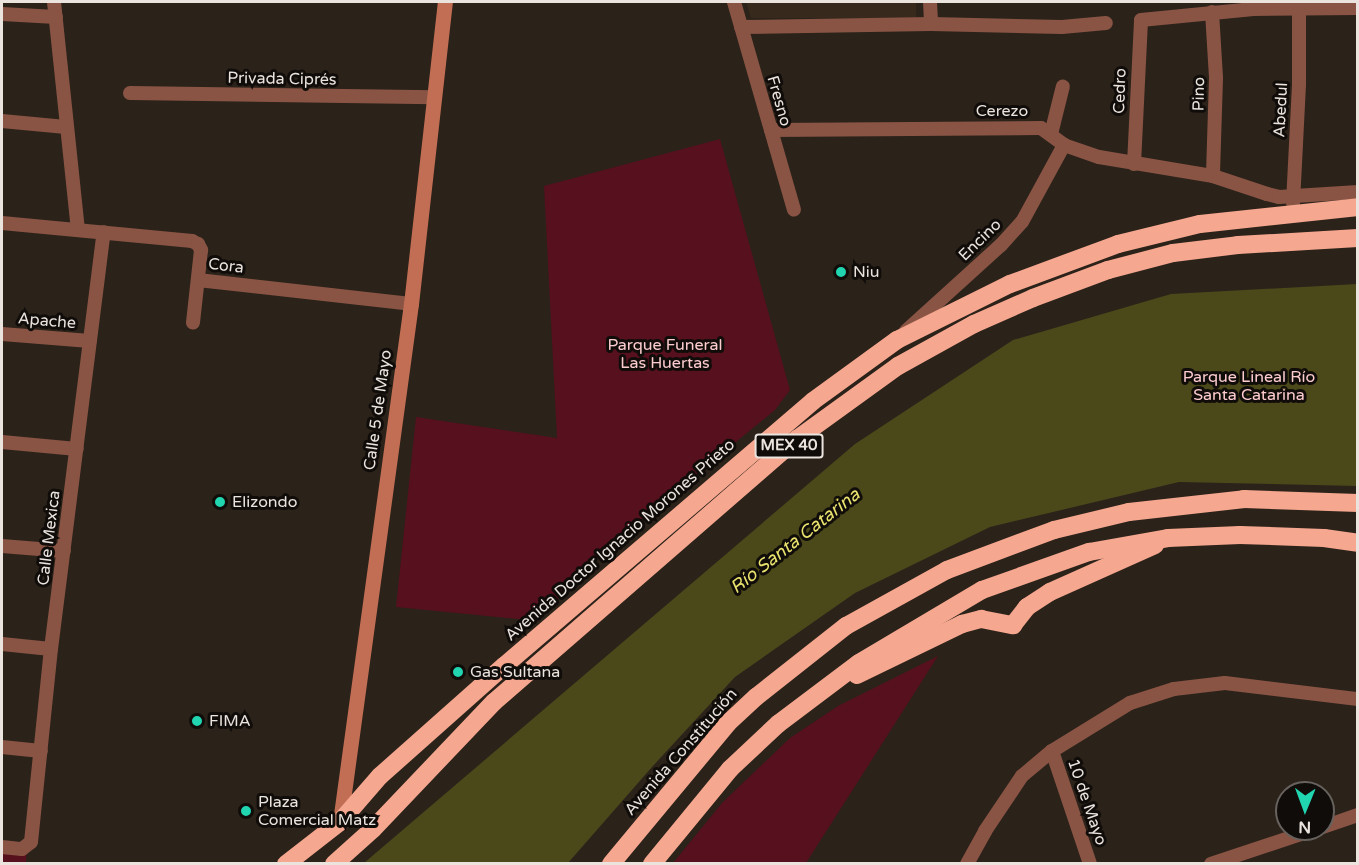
<!DOCTYPE html>
<meta charset="utf-8">
<style>
body{margin:0}
#map{position:relative;width:1359px;height:865px;overflow:hidden;background:#2b221a;font-family:"Varela Round",sans-serif}
div>[style]{position:absolute}
[style*='--x']{left:calc(var(--x)*1px);top:calc(var(--y)*1px);width:calc(var(--w)*1px);rotate:calc(var(--a)*1deg)}
.built>*{inset:0;background:#38291d}
.green>*{inset:0;background:#56101e}
.water>*{inset:0;background:#4b481a}
.street>*{height:14px;margin:-7px;padding:0 7px;transform-origin:7px;border-radius:7px;background:#895444}
.secondary>*{height:15px;margin:-7.5px;padding:0 7.5px;transform-origin:7.5px;border-radius:7.5px;background:#c26e54}
.highway>*{height:18px;margin:-9px;padding:0 9px;transform-origin:9px;border-radius:9px;background:#f6a78f}
.dots>*{width:16px;height:16px;translate:-50% -50%;box-sizing:border-box;border:3px solid #100c09;border-radius:50%}
span{translate:-50% -50%;white-space:nowrap;text-align:center;line-height:1.15;-webkit-text-stroke:6px #100c09;paint-order:stroke}
.shield-label span{padding:2px 4px;background:#100c09;border:2px solid;border-radius:4px;-webkit-text-stroke-width:0}
.shield-label{font-size:15px;color:#eae3de;font-weight:700}
.street-label{font-size:16px;color:#eae3de}
.poi-label{font-size:16px;color:#eae3de}
.left{translate:0 -50%;text-align:left}
.park-label{font-size:16px;color:#fdcccf}
.water-label{font-size:18px;color:#eae36e;font-style:italic}
.frame{position:absolute;inset:0;border:3px solid #eae3de;pointer-events:none}
.north{position:absolute;left:1275px;top:781px;width:60px;height:60px;box-sizing:border-box;background:#100c09;border:2px solid #67625e;border-radius:50%;rotate:181deg;font-size:16px;font-weight:700;line-height:24px;text-align:center;color:#eae3de}
.north::after{content:'';display:block;margin:auto;width:21px;height:27px;background:#20d5b0;clip-path:polygon(50% 0,100% 100%,50% 72%,0 100%)}
</style>
<div id="map">
<div class="built">
<i style="clip-path:polygon(746px 2px,916px 2px,916px 18px,751px 18px)"></i>
</div>
<div class="green">
<i style="clip-path:polygon(720px 139px,790px 390px,775px 410px,610px 545px,537px 621px,396px 607px,416px 417px,557px 438px,544px 186px)"></i>
<i style="clip-path:polygon(938px 656px,806px 863px,673px 863px,722px 803px,790px 738px,838px 706px)"></i>
<i style="clip-path:polygon(2px 847px,27px 847px,26px 862px,43px 863px,2px 863px)"></i>
</div>
<div class="water">
<i style="clip-path:polygon(1357px 284px,1357px 486px,1179px 482px,990px 527px,855px 593px,735px 677px,652px 767px,568px 863px,364px 863px,855px 444px,1013px 340px,1171px 294px)"></i>
</div>
<div class="street">
<i style="--x:54;--y:2;--w:228;--a:84"></i>
<i style="--x:734;--y:2;--w:216;--a:73.9"></i>
<i style="--x:930;--y:2;--w:22;--a:87"></i>
<i style="--x:1212;--y:12;--w:66;--a:86.5"></i>
<i style="--x:1216;--y:78;--w:98;--a:91.8"></i>
<i style="--x:2;--y:14;--w:54;--a:3.2"></i>
<i style="--x:741;--y:27;--w:190;--a:-0.9"></i>
<i style="--x:931;--y:24;--w:131;--a:1.3"></i>
<i style="--x:1062;--y:27;--w:44;--a:-5.2"></i>
<i style="--x:130;--y:93;--w:305;--a:0.8"></i>
<i style="--x:2;--y:121;--w:64;--a:5.4"></i>
<i style="--x:771;--y:130;--w:270;--a:-0.4"></i>
<i style="--x:1041;--y:128;--w:29;--a:36"></i>
<i style="--x:1064;--y:145;--w:37;--a:19"></i>
<i style="--x:1099;--y:157;--w:116;--a:9.5"></i>
<i style="--x:1213;--y:176;--w:57;--a:18.4"></i>
<i style="--x:1267;--y:194;--w:12;--a:14"></i>
<i style="--x:1279;--y:197;--w:79;--a:-3.6"></i>
<i style="--x:1051;--y:134;--w:49;--a:-76"></i>
<i style="--x:1134;--y:164;--w:144;--a:-87.2"></i>
<i style="--x:1141;--y:20;--w:113;--a:-5.6"></i>
<i style="--x:1253;--y:9;--w:105;--a:-0.5"></i>
<i style="--x:1293;--y:203;--w:119;--a:-87.1"></i>
<i style="--x:1299;--y:84;--w:77;--a:-90"></i>
<i style="--x:2;--y:223;--w:191;--a:5.4"></i>
<i style="--x:192;--y:241;--w:7;--a:27"></i>
<i style="--x:198;--y:244;--w:7;--a:63"></i>
<i style="--x:201;--y:250;--w:73;--a:96.3"></i>
<i style="--x:198;--y:280;--w:214;--a:6.4"></i>
<i style="--x:906;--y:331;--w:128;--a:-42.2"></i>
<i style="--x:1001;--y:245;--w:31;--a:-48"></i>
<i style="--x:1022;--y:222;--w:88;--a:-61.4"></i>
<i style="--x:2;--y:334;--w:88;--a:4.5"></i>
<i style="--x:2;--y:442;--w:75;--a:5.3"></i>
<i style="--x:2;--y:546;--w:62;--a:4.6"></i>
<i style="--x:2;--y:644;--w:49;--a:5.8"></i>
<i style="--x:2;--y:747;--w:39;--a:6"></i>
<i style="--x:1052;--y:751;--w:119;--a:71.4"></i>
<i style="--x:1323;--y:827;--w:37;--a:-19"></i>
<i style="--x:2;--y:847;--w:20;--a:6"></i>
<i style="--x:22;--y:849;--w:11;--a:-38"></i>
<i style="--x:31;--y:842;--w:194;--a:-84.1"></i>
<i style="--x:51;--y:649;--w:420;--a:-82.8"></i>
<i style="--x:967;--y:864;--w:38;--a:-61"></i>
<i style="--x:985;--y:831;--w:66;--a:-56.1"></i>
<i style="--x:1022;--y:776;--w:39;--a:-40"></i>
<i style="--x:1052;--y:751;--w:92;--a:-31.6"></i>
<i style="--x:1130;--y:703;--w:46;--a:-17.7"></i>
<i style="--x:1174;--y:689;--w:51;--a:-6.7"></i>
<i style="--x:1225;--y:683;--w:134;--a:6.9"></i>
<i style="--x:1211;--y:864;--w:111;--a:-18.4"></i>
</div>
<div class="secondary">
<i style="--x:340;--y:822;--w:523;--a:-82.2"></i>
<i style="--x:411;--y:304;--w:304;--a:-83.6"></i>
</div>
<div class="highway">
<i style="--x:857;--y:675;--w:117;--a:-25.9"></i>
<i style="--x:962;--y:624;--w:20;--a:-15"></i>
<i style="--x:981;--y:619;--w:33;--a:11"></i>
<i style="--x:1013;--y:625;--w:23;--a:-52"></i>
<i style="--x:1027;--y:607;--w:27;--a:-33"></i>
<i style="--x:1050;--y:592;--w:115;--a:-24.1"></i>
<i style="--x:286;--y:864;--w:68;--a:-37.9"></i>
<i style="--x:340;--y:822;--w:61;--a:-49"></i>
<i style="--x:380;--y:776;--w:166;--a:-41.6"></i>
<i style="--x:504;--y:666;--w:407;--a:-40.6"></i>
<i style="--x:813;--y:401;--w:104;--a:-36"></i>
<i style="--x:897;--y:340;--w:126;--a:-26.4"></i>
<i style="--x:1010;--y:284;--w:115;--a:-20.3"></i>
<i style="--x:1118;--y:244;--w:84;--a:-13.7"></i>
<i style="--x:1200;--y:224;--w:159;--a:-6.1"></i>
<i style="--x:334;--y:864;--w:52;--a:-41.9"></i>
<i style="--x:373;--y:829;--w:175;--a:-46.4"></i>
<i style="--x:494;--y:702;--w:401;--a:-41"></i>
<i style="--x:797;--y:439;--w:125;--a:-35.9"></i>
<i style="--x:898;--y:366;--w:87;--a:-28.9"></i>
<i style="--x:974;--y:324;--w:64;--a:-23.8"></i>
<i style="--x:1033;--y:298;--w:80;--a:-20.5"></i>
<i style="--x:1108;--y:270;--w:67;--a:-14.7"></i>
<i style="--x:1173;--y:253;--w:65;--a:-7"></i>
<i style="--x:1238;--y:245;--w:120;--a:-3.3"></i>
<i style="--x:611;--y:864;--w:183;--a:-50.3"></i>
<i style="--x:728;--y:723;--w:38;--a:-43"></i>
<i style="--x:756;--y:697;--w:115;--a:-38.3"></i>
<i style="--x:846;--y:626;--w:115;--a:-29"></i>
<i style="--x:947;--y:570;--w:114;--a:-20.5"></i>
<i style="--x:1054;--y:530;--w:77;--a:-13.5"></i>
<i style="--x:1129;--y:512;--w:116;--a:-6.4"></i>
<i style="--x:1244;--y:499;--w:114;--a:2"></i>
<i style="--x:652;--y:864;--w:123;--a:-50.6"></i>
<i style="--x:730;--y:769;--w:66;--a:-43.2"></i>
<i style="--x:778;--y:724;--w:101;--a:-37"></i>
<i style="--x:859;--y:663;--w:143;--a:-30.7"></i>
<i style="--x:982;--y:590;--w:114;--a:-19.6"></i>
<i style="--x:1089;--y:552;--w:80;--a:-10"></i>
<i style="--x:1168;--y:538;--w:72;--a:-2.4"></i>
<i style="--x:1240;--y:535;--w:84;--a:2"></i>
<i style="--x:1324;--y:538;--w:34;--a:8"></i>
</div>
<div class="dots">
<i style="left:841px;top:272px;background:#20d5b0"></i>
<i style="left:220px;top:502px;background:#20d5b0"></i>
<i style="left:458px;top:672px;background:#20d5b0"></i>
<i style="left:197px;top:721px;background:#20d5b0"></i>
<i style="left:246px;top:811px;background:#20d5b0"></i>
</div>
<div class="shield-label">
<span style="left:789px;top:446px">MEX 40</span>
</div>
<div class="street-label">
<span style="left:282px;top:79px;rotate:1deg">Privada Ciprés</span>
<span style="left:1120px;top:91px;rotate:-88deg">Cedro</span>
<span style="left:1199px;top:94px;rotate:-89deg">Pino</span>
<span style="left:779px;top:101px;rotate:74deg">Fresno</span>
<span style="left:1281px;top:110px;rotate:-87deg">Abedul</span>
<span style="left:1002px;top:111px">Cerezo</span>
<span style="left:980px;top:240px;rotate:-44deg">Encino</span>
<span style="left:226px;top:266px;rotate:7deg">Cora</span>
<span style="left:47px;top:321px;rotate:5deg">Apache</span>
<span style="left:378px;top:410px;rotate:-82deg">Calle 5 de Mayo</span>
<span style="left:49px;top:538px;rotate:-83deg">Calle Mexica</span>
<span style="left:620px;top:540px;rotate:-41deg">Avenida Doctor Ignacio Morones Prieto</span>
<span style="left:681px;top:752px;rotate:-49deg">Avenida Constitución</span>
<span style="left:1087px;top:802px;rotate:71deg">10 de Mayo</span>
</div>
<div class="poi-label">
<span class="left" style="left:853px;top:272px">Niu</span>
<span class="left" style="left:232px;top:502px">Elizondo</span>
<span class="left" style="left:470px;top:672px">Gas Sultana</span>
<span class="left" style="left:209px;top:721px">FIMA</span>
<span class="left" style="left:258px;top:811px">Plaza<br>Comercial Matz</span>
</div>
<div class="park-label">
<span style="left:665px;top:354px">Parque Funeral<br>Las Huertas</span>
<span style="left:1249px;top:386px">Parque Lineal Río<br>Santa Catarina</span>
</div>
<div class="water-label">
<span style="left:795px;top:541px;rotate:-38deg">Río Santa Catarina</span>
</div>
<div class="frame"></div>
<div class="north">N</div>
</div>
